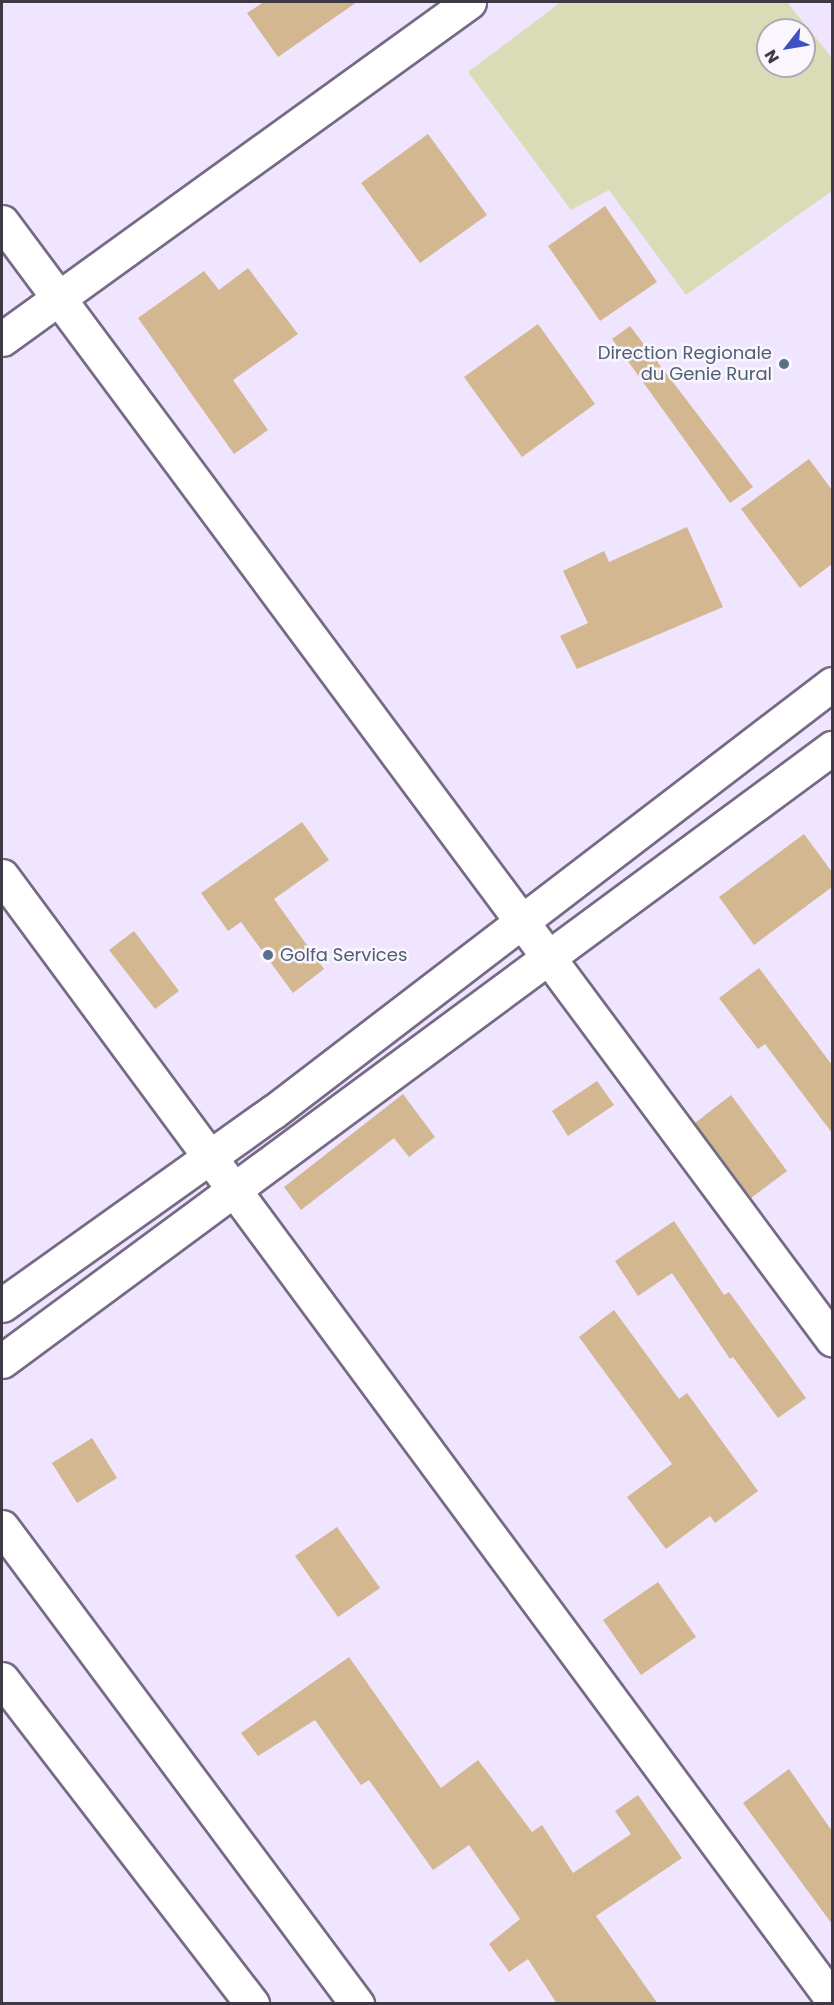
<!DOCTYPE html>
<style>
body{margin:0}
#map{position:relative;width:834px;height:2005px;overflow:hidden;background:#f0e5fe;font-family:Poppins,sans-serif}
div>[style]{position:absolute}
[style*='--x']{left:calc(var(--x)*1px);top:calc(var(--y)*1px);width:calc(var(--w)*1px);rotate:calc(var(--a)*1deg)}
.green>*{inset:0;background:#d9dcb7}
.building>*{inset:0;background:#d2b791}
.roads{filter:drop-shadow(2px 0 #766a85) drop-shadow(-2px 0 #766a85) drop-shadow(0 2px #766a85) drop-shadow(0 -2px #766a85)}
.street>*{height:33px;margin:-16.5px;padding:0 16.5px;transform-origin:16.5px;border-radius:16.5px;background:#fff}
.secondary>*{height:33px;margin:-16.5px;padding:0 16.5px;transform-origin:16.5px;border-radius:16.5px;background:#fff}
.dots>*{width:16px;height:16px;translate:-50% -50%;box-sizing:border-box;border:3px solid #f9f6fd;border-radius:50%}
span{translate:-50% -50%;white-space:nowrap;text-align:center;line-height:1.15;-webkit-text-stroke:5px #f9f6fd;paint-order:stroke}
.service-label{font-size:18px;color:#4e5e75}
.right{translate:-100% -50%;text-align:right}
.left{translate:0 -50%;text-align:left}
.frame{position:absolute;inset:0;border:3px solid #3e3945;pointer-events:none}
.north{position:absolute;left:756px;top:18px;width:60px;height:60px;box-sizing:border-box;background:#f9f6fd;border:2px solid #aeaab3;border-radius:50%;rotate:239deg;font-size:16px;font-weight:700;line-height:24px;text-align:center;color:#3e3945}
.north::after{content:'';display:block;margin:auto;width:21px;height:27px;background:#3d51c4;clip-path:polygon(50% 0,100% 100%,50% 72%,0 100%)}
</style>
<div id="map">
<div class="green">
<i style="clip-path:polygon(evenodd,561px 2px,787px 2px,832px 58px,832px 191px,686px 295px,609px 190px,571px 210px,468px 72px,561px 2px,768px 30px,804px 30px,804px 66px,768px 66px,768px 30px)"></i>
</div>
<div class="building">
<i style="clip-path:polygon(264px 2px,357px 2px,278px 57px,247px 13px)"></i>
<i style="clip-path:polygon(428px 134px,487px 215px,420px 263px,361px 183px)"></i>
<i style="clip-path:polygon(605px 206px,657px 282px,600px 321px,548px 246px)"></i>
<i style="clip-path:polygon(248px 268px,298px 334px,233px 380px,268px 430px,234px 454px,138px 318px,204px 271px,219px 290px)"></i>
<i style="clip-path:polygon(538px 324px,595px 404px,522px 457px,464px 377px)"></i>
<i style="clip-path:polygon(630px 326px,753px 487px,730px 503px,612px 339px)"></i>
<i style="clip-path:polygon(809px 459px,832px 490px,832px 564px,800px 588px,741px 509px)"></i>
<i style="clip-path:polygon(687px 527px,723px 607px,577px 669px,560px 636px,588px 623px,563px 571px,604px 551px,609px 562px)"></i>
<i style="clip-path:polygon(302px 822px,329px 860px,274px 899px,324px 969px,293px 993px,241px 922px,228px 931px,201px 893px)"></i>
<i style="clip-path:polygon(804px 834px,832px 872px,832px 887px,754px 945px,719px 897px)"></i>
<i style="clip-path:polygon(134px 931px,179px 991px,155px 1009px,109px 950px)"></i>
<i style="clip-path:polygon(759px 968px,832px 1065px,832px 1133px,765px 1044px,758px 1049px,719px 998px)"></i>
<i style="clip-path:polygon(597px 1081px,614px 1105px,568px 1136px,552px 1111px)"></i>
<i style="clip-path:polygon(403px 1094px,435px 1137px,409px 1157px,394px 1138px,301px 1210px,284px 1187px)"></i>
<i style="clip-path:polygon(731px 1095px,787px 1171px,751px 1198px,695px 1123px)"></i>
<i style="clip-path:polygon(674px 1221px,724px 1295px,729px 1292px,806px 1398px,778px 1418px,733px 1357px,730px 1359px,672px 1273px,638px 1296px,615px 1261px)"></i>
<i style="clip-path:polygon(614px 1310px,679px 1399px,687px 1393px,758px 1491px,715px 1523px,710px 1516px,666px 1549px,627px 1497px,672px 1464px,579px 1337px)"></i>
<i style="clip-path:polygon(92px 1438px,117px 1478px,77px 1503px,52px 1463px)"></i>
<i style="clip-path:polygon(337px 1527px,380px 1588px,338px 1617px,295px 1556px)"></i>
<i style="clip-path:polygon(658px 1582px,696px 1637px,641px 1675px,603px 1620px)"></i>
<i style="clip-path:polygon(349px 1657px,441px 1788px,478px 1760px,532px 1832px,542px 1825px,573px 1873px,631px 1834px,615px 1811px,638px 1795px,682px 1858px,596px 1916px,658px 2004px,557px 2004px,528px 1959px,509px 1972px,489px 1944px,520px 1919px,469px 1845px,433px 1870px,369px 1780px,361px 1785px,315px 1720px,258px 1756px,241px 1733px)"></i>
<i style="clip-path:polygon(789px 1769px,832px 1831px,832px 1924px,743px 1803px)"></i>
</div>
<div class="roads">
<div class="street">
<i style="--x:2;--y:222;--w:1392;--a:53.39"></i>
<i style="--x:2;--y:339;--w:576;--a:-35.82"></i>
<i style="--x:2;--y:876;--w:1396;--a:53.53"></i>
</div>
<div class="secondary">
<i style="--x:2;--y:1305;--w:333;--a:-35.5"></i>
<i style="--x:273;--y:1112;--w:704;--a:-37.44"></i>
<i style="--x:2;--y:1361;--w:1032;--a:-36.45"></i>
<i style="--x:2;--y:1527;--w:595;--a:53.34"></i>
<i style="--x:2;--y:1679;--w:410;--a:52.4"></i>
</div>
</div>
<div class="dots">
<i style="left:784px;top:364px;background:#5c6f8a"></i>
<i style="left:268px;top:955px;background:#5c6f8a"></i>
</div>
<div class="service-label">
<span class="right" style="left:772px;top:364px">Direction Regionale<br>du Genie Rural</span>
<span class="left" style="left:280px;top:955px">Golfa Services</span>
</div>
<div class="frame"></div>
<div class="north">N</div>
</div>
